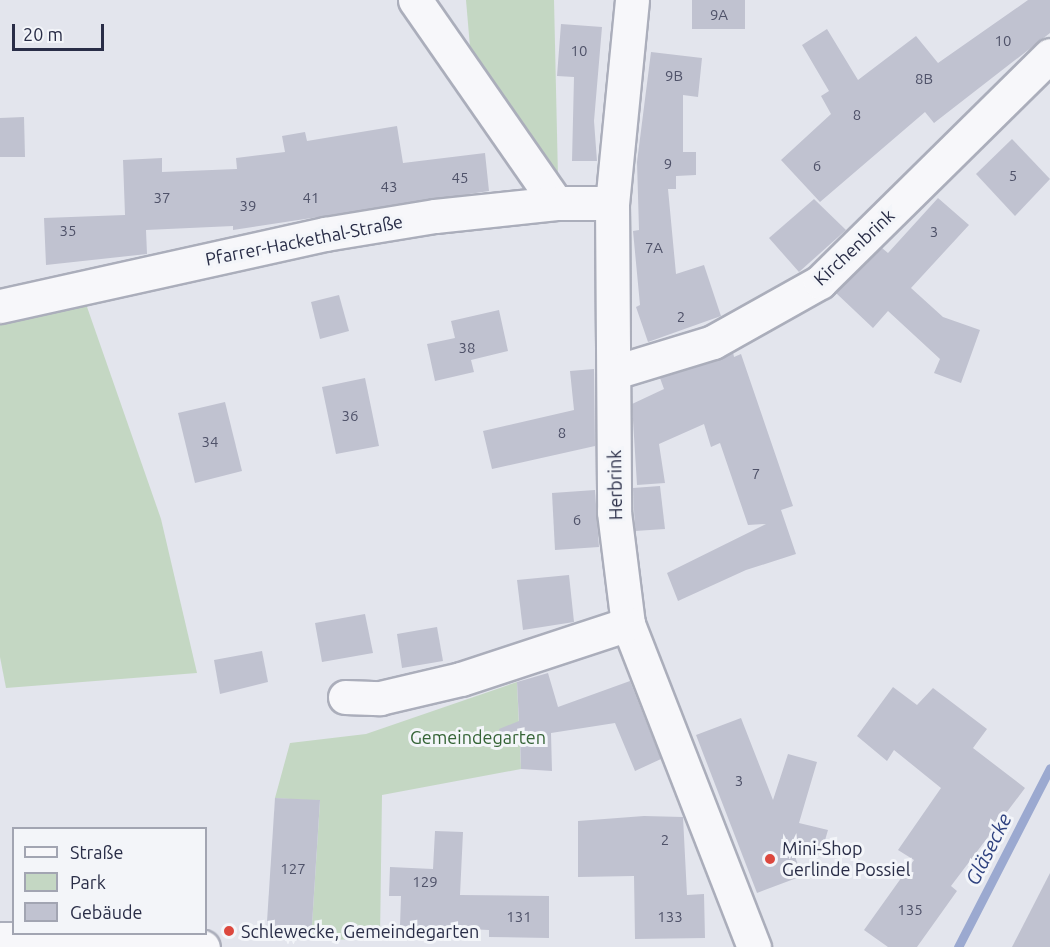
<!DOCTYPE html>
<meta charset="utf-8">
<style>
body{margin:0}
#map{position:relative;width:1050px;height:947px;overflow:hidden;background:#e3e5ed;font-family:Ubuntu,sans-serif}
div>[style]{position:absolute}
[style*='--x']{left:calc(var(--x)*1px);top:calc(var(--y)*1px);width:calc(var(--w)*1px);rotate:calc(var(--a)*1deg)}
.green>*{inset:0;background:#c4d7c3}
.stream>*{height:9px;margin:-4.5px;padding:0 4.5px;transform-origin:4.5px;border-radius:4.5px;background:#9ba9d0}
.building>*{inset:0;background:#c0c2d0}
.roads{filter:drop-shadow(2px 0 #abaebb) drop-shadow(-2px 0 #abaebb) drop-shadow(0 2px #abaebb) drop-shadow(0 -2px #abaebb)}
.minor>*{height:33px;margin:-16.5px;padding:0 16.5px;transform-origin:16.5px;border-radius:16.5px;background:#f7f7fa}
.dots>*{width:16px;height:16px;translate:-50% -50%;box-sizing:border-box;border:3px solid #f3f5f9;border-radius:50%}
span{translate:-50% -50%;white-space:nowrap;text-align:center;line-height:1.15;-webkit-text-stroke:6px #f3f5f9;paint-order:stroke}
.number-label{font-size:15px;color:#4f5269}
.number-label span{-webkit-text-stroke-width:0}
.street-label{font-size:18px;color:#292d47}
.park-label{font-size:18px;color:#356436}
.poi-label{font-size:18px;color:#292d47}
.left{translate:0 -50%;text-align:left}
.water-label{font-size:20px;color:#2e417f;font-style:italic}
.legend{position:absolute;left:12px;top:827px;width:195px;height:108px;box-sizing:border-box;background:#f3f5f9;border:2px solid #a2a5b2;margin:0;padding:8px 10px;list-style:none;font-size:18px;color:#292d47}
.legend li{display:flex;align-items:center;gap:12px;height:30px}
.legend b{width:30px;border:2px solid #a2a5b2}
.scale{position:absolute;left:12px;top:24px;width:92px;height:27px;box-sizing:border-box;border:3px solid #292d47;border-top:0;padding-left:8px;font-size:18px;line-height:21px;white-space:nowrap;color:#292d47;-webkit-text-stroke:4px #f3f5f9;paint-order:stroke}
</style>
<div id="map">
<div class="green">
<i style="clip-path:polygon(466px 0,554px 0,558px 178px,470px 47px)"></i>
<i style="clip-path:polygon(86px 304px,161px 519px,197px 673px,6px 688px,0 657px,0 324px)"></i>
<i style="clip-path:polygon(517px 682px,521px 769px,382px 795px,380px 939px,311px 940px,320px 801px,275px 798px,290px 743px,366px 734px)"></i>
</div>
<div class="stream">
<i style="--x:958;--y:947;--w:201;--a:-62.8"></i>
</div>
<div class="building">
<i style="clip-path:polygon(692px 0,745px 0,745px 29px,692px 29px)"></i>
<i style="clip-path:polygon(1028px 0,1050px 0,1050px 33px,934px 123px,925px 112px,820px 202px,781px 160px,831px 114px,821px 96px,829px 91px,802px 45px,827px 29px,858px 80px,916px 36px,938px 63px)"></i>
<i style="clip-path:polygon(561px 24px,602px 27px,594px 121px,597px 161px,572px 161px,574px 77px,557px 76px)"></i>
<i style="clip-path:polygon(651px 52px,702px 58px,698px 97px,683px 95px,683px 152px,696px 152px,696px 175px,676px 176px,676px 189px,668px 189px,676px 274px,704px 265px,721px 316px,648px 342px,636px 307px,640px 305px,633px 231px,639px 230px,637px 162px)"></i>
<i style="clip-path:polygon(24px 117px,25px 157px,0 157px,0 118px)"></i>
<i style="clip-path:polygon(397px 126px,403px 163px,485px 153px,489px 191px,233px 230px,233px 226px,146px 230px,147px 254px,46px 265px,44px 218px,125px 215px,123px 160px,162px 158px,162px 172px,237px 169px,236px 158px,285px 152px,282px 136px,305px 132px,307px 141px)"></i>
<i style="clip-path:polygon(1012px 139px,1050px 179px,1015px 216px,976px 174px)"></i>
<i style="clip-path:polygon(938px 198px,969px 225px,911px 288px,943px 317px,980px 330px,961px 383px,934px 373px,940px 359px,888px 311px,873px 328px,836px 293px,882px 248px,888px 253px)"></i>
<i style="clip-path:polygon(814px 199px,846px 230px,799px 272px,769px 238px)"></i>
<i style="clip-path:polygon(339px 295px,349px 331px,320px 339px,311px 302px)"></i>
<i style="clip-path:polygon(499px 310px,508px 351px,471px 360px,474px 372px,435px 381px,427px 344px,455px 338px,451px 321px)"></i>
<i style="clip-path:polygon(733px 352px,734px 357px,741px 354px,793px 506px,781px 510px,796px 554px,746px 570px,678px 601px,667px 573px,766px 524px,748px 525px,720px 443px,711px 447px,704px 424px,659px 444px,665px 483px,637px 485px,632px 404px,664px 389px,660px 378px)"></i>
<i style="clip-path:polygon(594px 369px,595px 446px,492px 469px,483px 431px,574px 410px,570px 371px)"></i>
<i style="clip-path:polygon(365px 378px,379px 446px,336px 454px,322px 387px)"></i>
<i style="clip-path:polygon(225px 402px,242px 471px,195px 483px,178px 413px)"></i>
<i style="clip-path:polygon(660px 486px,665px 529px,635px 531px,633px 488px)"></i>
<i style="clip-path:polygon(595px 490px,599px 547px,555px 550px,552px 493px)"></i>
<i style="clip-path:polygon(569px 575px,574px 622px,523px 630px,517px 580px)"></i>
<i style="clip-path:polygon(365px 614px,373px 653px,322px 662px,315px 623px)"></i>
<i style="clip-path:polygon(437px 627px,443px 661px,402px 668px,397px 634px)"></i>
<i style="clip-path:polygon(262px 651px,268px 682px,220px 694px,214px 660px)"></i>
<i style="clip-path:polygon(548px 673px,558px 707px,630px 681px,661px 759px,635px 771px,615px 723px,551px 733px,552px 771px,521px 769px,520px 738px,502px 740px,499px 729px,519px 721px,517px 682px)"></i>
<i style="clip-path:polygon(893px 687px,917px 705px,933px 688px,987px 729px,973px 748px,1025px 788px,951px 886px,957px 891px,917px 947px,888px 947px,864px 930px,914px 860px,898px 850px,941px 788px,894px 750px,887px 761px,857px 736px)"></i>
<i style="clip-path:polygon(741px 718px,773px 800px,788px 754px,817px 762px,799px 823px,828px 830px,821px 854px,791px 845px,802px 876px,757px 893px,696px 735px)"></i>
<i style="clip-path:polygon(275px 798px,320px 800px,311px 940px,266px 937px)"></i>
<i style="clip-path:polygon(644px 816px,683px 817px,687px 895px,704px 894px,705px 938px,635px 939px,634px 876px,578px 877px,578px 821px)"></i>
<i style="clip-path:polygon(435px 831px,463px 832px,460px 895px,549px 896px,549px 938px,489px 937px,489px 930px,400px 926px,401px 896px,389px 896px,390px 867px,433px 869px)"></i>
<i style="clip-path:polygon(1050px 873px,1050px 947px,1012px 947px)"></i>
</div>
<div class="roads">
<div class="minor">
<i style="--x:415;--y:0;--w:247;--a:55.2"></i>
<i style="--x:632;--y:0;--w:204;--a:95.6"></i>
<i style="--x:612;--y:203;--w:309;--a:89.6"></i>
<i style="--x:614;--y:512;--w:113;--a:82.9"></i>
<i style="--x:628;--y:624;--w:347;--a:68.7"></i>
<i style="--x:0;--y:306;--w:333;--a:-12.5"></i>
<i style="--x:325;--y:234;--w:111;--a:-9.3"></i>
<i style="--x:435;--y:216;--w:122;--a:-6.1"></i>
<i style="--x:556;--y:203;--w:56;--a:0"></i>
<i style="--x:615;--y:372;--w:102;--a:-17"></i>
<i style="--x:713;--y:342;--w:123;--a:-29.3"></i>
<i style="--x:820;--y:282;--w:323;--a:-44.6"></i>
<i style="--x:345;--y:697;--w:35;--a:2"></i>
<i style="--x:380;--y:698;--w:83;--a:-13.2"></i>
<i style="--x:461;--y:679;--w:176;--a:-18.2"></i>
<i style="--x:0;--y:939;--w:203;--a:2.3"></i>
</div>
</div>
<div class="dots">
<i style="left:770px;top:859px;background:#dc483e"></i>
<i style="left:229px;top:931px;background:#dc483e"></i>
</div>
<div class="number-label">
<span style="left:719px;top:15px">9A</span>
<span style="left:1003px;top:41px">10</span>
<span style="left:579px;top:51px">10</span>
<span style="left:674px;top:76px">9B</span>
<span style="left:924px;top:79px">8B</span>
<span style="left:857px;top:115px">8</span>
<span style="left:668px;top:164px">9</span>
<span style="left:817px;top:166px">6</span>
<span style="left:1013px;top:176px">5</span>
<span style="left:460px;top:178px">45</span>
<span style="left:389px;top:187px">43</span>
<span style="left:162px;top:198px">37</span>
<span style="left:311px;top:198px">41</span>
<span style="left:248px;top:206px">39</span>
<span style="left:68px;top:231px">35</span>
<span style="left:934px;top:232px">3</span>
<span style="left:654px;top:248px">7A</span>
<span style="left:681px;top:317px">2</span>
<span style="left:467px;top:348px">38</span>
<span style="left:350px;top:416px">36</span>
<span style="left:562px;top:433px">8</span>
<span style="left:210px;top:442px">34</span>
<span style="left:756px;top:474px">7</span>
<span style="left:577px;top:520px">6</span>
<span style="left:739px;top:781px">3</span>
<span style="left:665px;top:840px">2</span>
<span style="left:293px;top:869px">127</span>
<span style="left:425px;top:882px">129</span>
<span style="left:910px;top:910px">135</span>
<span style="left:519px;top:917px">131</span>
<span style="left:670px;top:917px">133</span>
</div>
<div class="street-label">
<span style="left:304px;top:240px;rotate:-11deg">Pfarrer-Hackethal-Straße</span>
<span style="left:854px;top:247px;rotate:-43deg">Kirchenbrink</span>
<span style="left:615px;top:485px;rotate:-91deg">Herbrink</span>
</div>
<div class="park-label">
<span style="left:478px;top:737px">Gemeindegarten</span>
</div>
<div class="poi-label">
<span class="left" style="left:782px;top:859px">Mini-Shop<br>Gerlinde Possiel</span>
<span class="left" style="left:241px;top:931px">Schlewecke, Gemeindegarten</span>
</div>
<div class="water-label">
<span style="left:988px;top:849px;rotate:-63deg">Gläsecke</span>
</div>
<ul class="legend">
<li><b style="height:8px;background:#f7f7fa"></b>Straße</li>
<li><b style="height:16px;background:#c4d7c3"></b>Park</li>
<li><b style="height:16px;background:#c0c2d0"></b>Gebäude</li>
</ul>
<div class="scale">20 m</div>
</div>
